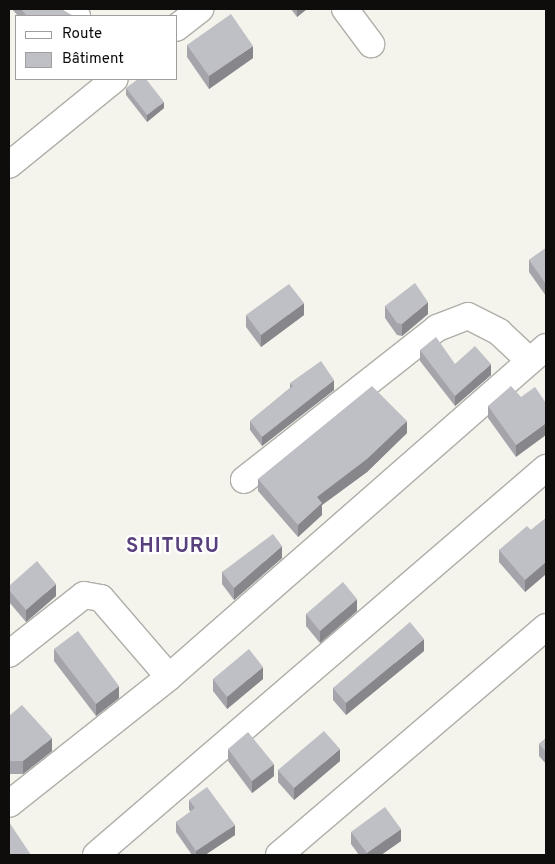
<!DOCTYPE html>
<meta charset="utf-8">
<style>
body{margin:0}
#map{position:relative;width:555px;height:864px;overflow:hidden;background:#f4f3ec;font-family:Overpass,sans-serif}
div>[style]{position:absolute}
[style*='--x']{left:calc(var(--x)*1px);top:calc(var(--y)*1px);width:calc(var(--w)*1px);rotate:calc(var(--a)*1deg)}
.roads{filter:drop-shadow(1px 0 #afaea8) drop-shadow(-1px 0 #afaea8) drop-shadow(0 1px #afaea8) drop-shadow(0 -1px #afaea8)}
.minor>*{height:26px;margin:-13px;padding:0 13px;transform-origin:13px;border-radius:13px;background:#fff}
.wall>*{inset:0;background:#a4a4aa}
.shaded-wall>*{inset:0;background:#86868b}
.building>*{inset:0;background:#bfbfc6}
span{translate:-50% -50%;white-space:nowrap;text-align:center;line-height:1.15;-webkit-text-stroke:4.5px #fff;paint-order:stroke}
.district-label{font-size:20px;color:#59417e;font-weight:700;letter-spacing:1px}
.frame{position:absolute;inset:0;border:10px solid #0e0d0b;pointer-events:none}
.legend{position:absolute;left:15px;top:15px;width:162px;height:65px;box-sizing:border-box;background:#fff;border:1px solid #9f9e9d;margin:0;padding:6px 9px;list-style:none;font-size:15px;color:#0e0d0b}
.legend li{display:flex;align-items:center;gap:10px;height:25px}
.legend b{width:25px;border:1px solid #9f9e9d}
</style>
<div id="map">
<div class="roads">
<div class="minor">
<i style="--x:70;--y:9;--w:10;--a:45"></i>
<i style="--x:345;--y:9;--w:44;--a:53.4"></i>
<i style="--x:176;--y:28;--w:31;--a:-38"></i>
<i style="--x:9;--y:165;--w:136;--a:-39.1"></i>
<i style="--x:244;--y:480;--w:246;--a:-38.2"></i>
<i style="--x:437;--y:328;--w:33;--a:-21"></i>
<i style="--x:468;--y:316;--w:35;--a:27"></i>
<i style="--x:499;--y:332;--w:42;--a:43.1"></i>
<i style="--x:9;--y:654;--w:95;--a:-38.2"></i>
<i style="--x:84;--y:595;--w:17;--a:10"></i>
<i style="--x:101;--y:598;--w:104;--a:49.3"></i>
<i style="--x:9;--y:804;--w:204;--a:-38.4"></i>
<i style="--x:169;--y:677;--w:501;--a:-41.2"></i>
<i style="--x:96;--y:855;--w:594;--a:-40.7"></i>
<i style="--x:279;--y:855;--w:351;--a:-40.5"></i>
</div>
</div>
<div class="wall">
<i style="clip-path:polygon(12px 9px,61px 9px,73px 16px,18px 16px)"></i>
<i style="clip-path:polygon(291px 9px,307px 9px,297px 17px)"></i>
<i style="clip-path:polygon(187px 45px,253px 58px,209px 89px,187px 57px)"></i>
<i style="clip-path:polygon(126px 88px,164px 108px,147px 122px,126px 95px)"></i>
<i style="clip-path:polygon(546px 248px,546px 296px,529px 272px,529px 260px)"></i>
<i style="clip-path:polygon(385px 306px,428px 314px,402px 336px,397px 335px,385px 318px)"></i>
<i style="clip-path:polygon(246px 315px,304px 315px,261px 347px,246px 327px)"></i>
<i style="clip-path:polygon(420px 350px,455px 364px,491px 375px,455px 406px,420px 361px)"></i>
<i style="clip-path:polygon(290px 383px,334px 390px,262px 446px,250px 430px,250px 421px,290px 388px)"></i>
<i style="clip-path:polygon(521px 397px,516px 457px,488px 418px,488px 406px)"></i>
<i style="clip-path:polygon(407px 433px,367px 472px,322px 505px,322px 515px,298px 537px,258px 491px,258px 479px)"></i>
<i style="clip-path:polygon(546px 518px,546px 574px,525px 592px,499px 562px,499px 550px,531px 530px)"></i>
<i style="clip-path:polygon(282px 558px,234px 600px,222px 584px,222px 572px)"></i>
<i style="clip-path:polygon(9px 586px,56px 596px,26px 622px,9px 602px)"></i>
<i style="clip-path:polygon(357px 611px,320px 643px,306px 626px,306px 614px)"></i>
<i style="clip-path:polygon(54px 649px,119px 698px,96px 716px,54px 661px)"></i>
<i style="clip-path:polygon(424px 651px,346px 715px,333px 700px,333px 688px)"></i>
<i style="clip-path:polygon(213px 679px,263px 679px,227px 709px,213px 691px)"></i>
<i style="clip-path:polygon(9px 716px,52px 751px,23px 774px,9px 774px)"></i>
<i style="clip-path:polygon(546px 738px,546px 764px,539px 756px,539px 744px)"></i>
<i style="clip-path:polygon(228px 749px,274px 776px,252px 793px,228px 761px)"></i>
<i style="clip-path:polygon(340px 761px,294px 800px,278px 782px,278px 770px)"></i>
<i style="clip-path:polygon(189px 800px,235px 835px,205px 855px,192px 855px,176px 832px,176px 822px,191px 812px,189px 810px)"></i>
<i style="clip-path:polygon(351px 832px,401px 841px,381px 855px,359px 855px,351px 844px)"></i>
</div>
<div class="shaded-wall">
<i style="clip-path:polygon(297px 9px,307px 9px,297px 17px)"></i>
<i style="clip-path:polygon(253px 46px,253px 58px,209px 89px,209px 76px)"></i>
<i style="clip-path:polygon(164px 102px,164px 108px,147px 122px,147px 115px)"></i>
<i style="clip-path:polygon(428px 302px,428px 314px,402px 336px,402px 324px)"></i>
<i style="clip-path:polygon(304px 303px,304px 315px,261px 347px,261px 335px)"></i>
<i style="clip-path:polygon(491px 364px,491px 375px,455px 406px,455px 396px)"></i>
<i style="clip-path:polygon(334px 380px,334px 390px,262px 446px,262px 437px)"></i>
<i style="clip-path:polygon(407px 421px,407px 433px,367px 472px,322px 505px,322px 515px,298px 537px,298px 525px,317px 497px)"></i>
<i style="clip-path:polygon(546px 423px,546px 435px,516px 457px,516px 445px)"></i>
<i style="clip-path:polygon(282px 546px,282px 558px,234px 600px,234px 588px)"></i>
<i style="clip-path:polygon(546px 562px,546px 574px,525px 592px,525px 580px)"></i>
<i style="clip-path:polygon(56px 584px,56px 596px,26px 622px,26px 610px)"></i>
<i style="clip-path:polygon(357px 599px,357px 611px,320px 643px,320px 631px)"></i>
<i style="clip-path:polygon(424px 639px,424px 651px,346px 715px,346px 703px)"></i>
<i style="clip-path:polygon(263px 667px,263px 679px,227px 709px,227px 697px)"></i>
<i style="clip-path:polygon(119px 686px,119px 698px,96px 716px,96px 704px)"></i>
<i style="clip-path:polygon(52px 738px,52px 751px,23px 774px,23px 761px)"></i>
<i style="clip-path:polygon(340px 749px,340px 761px,294px 800px,294px 788px)"></i>
<i style="clip-path:polygon(274px 764px,274px 776px,252px 793px,252px 781px)"></i>
<i style="clip-path:polygon(235px 825px,235px 835px,205px 855px,196px 855px,196px 851px)"></i>
<i style="clip-path:polygon(401px 829px,401px 841px,381px 855px,367px 855px,367px 853px)"></i>
</div>
<div class="building">
<i style="clip-path:polygon(21px 9px,61px 9px,73px 16px,27px 16px)"></i>
<i style="clip-path:polygon(231px 14px,253px 46px,209px 76px,187px 45px)"></i>
<i style="clip-path:polygon(138px 79px,146px 79px,164px 102px,147px 115px,126px 88px)"></i>
<i style="clip-path:polygon(546px 248px,546px 284px,529px 260px)"></i>
<i style="clip-path:polygon(415px 283px,428px 302px,402px 324px,397px 323px,385px 306px)"></i>
<i style="clip-path:polygon(289px 284px,304px 303px,261px 335px,246px 315px)"></i>
<i style="clip-path:polygon(436px 337px,455px 364px,475px 346px,491px 364px,455px 396px,420px 350px)"></i>
<i style="clip-path:polygon(321px 361px,334px 380px,262px 437px,250px 421px,293px 386px,290px 383px)"></i>
<i style="clip-path:polygon(372px 386px,407px 421px,367px 459px,317px 497px,322px 503px,298px 525px,258px 479px)"></i>
<i style="clip-path:polygon(511px 386px,521px 397px,535px 387px,546px 403px,546px 423px,516px 445px,488px 406px)"></i>
<i style="clip-path:polygon(546px 518px,546px 562px,525px 580px,499px 550px,527px 526px,531px 530px)"></i>
<i style="clip-path:polygon(273px 534px,282px 546px,234px 588px,222px 572px)"></i>
<i style="clip-path:polygon(37px 561px,56px 584px,26px 610px,9px 590px,9px 586px)"></i>
<i style="clip-path:polygon(343px 582px,357px 599px,320px 631px,306px 614px)"></i>
<i style="clip-path:polygon(410px 622px,424px 639px,346px 703px,333px 688px)"></i>
<i style="clip-path:polygon(78px 631px,119px 686px,96px 704px,54px 649px)"></i>
<i style="clip-path:polygon(249px 649px,263px 667px,227px 697px,213px 679px)"></i>
<i style="clip-path:polygon(22px 705px,52px 738px,23px 761px,9px 761px,9px 716px)"></i>
<i style="clip-path:polygon(324px 731px,340px 749px,294px 788px,278px 770px)"></i>
<i style="clip-path:polygon(248px 732px,274px 764px,252px 781px,228px 749px)"></i>
<i style="clip-path:polygon(546px 738px,546px 752px,539px 744px)"></i>
<i style="clip-path:polygon(207px 787px,235px 825px,196px 851px,176px 822px,195px 808px,189px 800px)"></i>
<i style="clip-path:polygon(385px 807px,401px 829px,367px 853px,351px 832px)"></i>
<i style="clip-path:polygon(9px 822px,31px 855px,9px 855px)"></i>
</div>
<div class="district-label">
<span style="left:173px;top:547px">SHITURU</span>
</div>
<div class="frame"></div>
<ul class="legend">
<li><b style="height:6px;background:#fff"></b>Route</li>
<li><b style="height:14px;background:#bfbfc6"></b>Bâtiment</li>
</ul>
</div>
